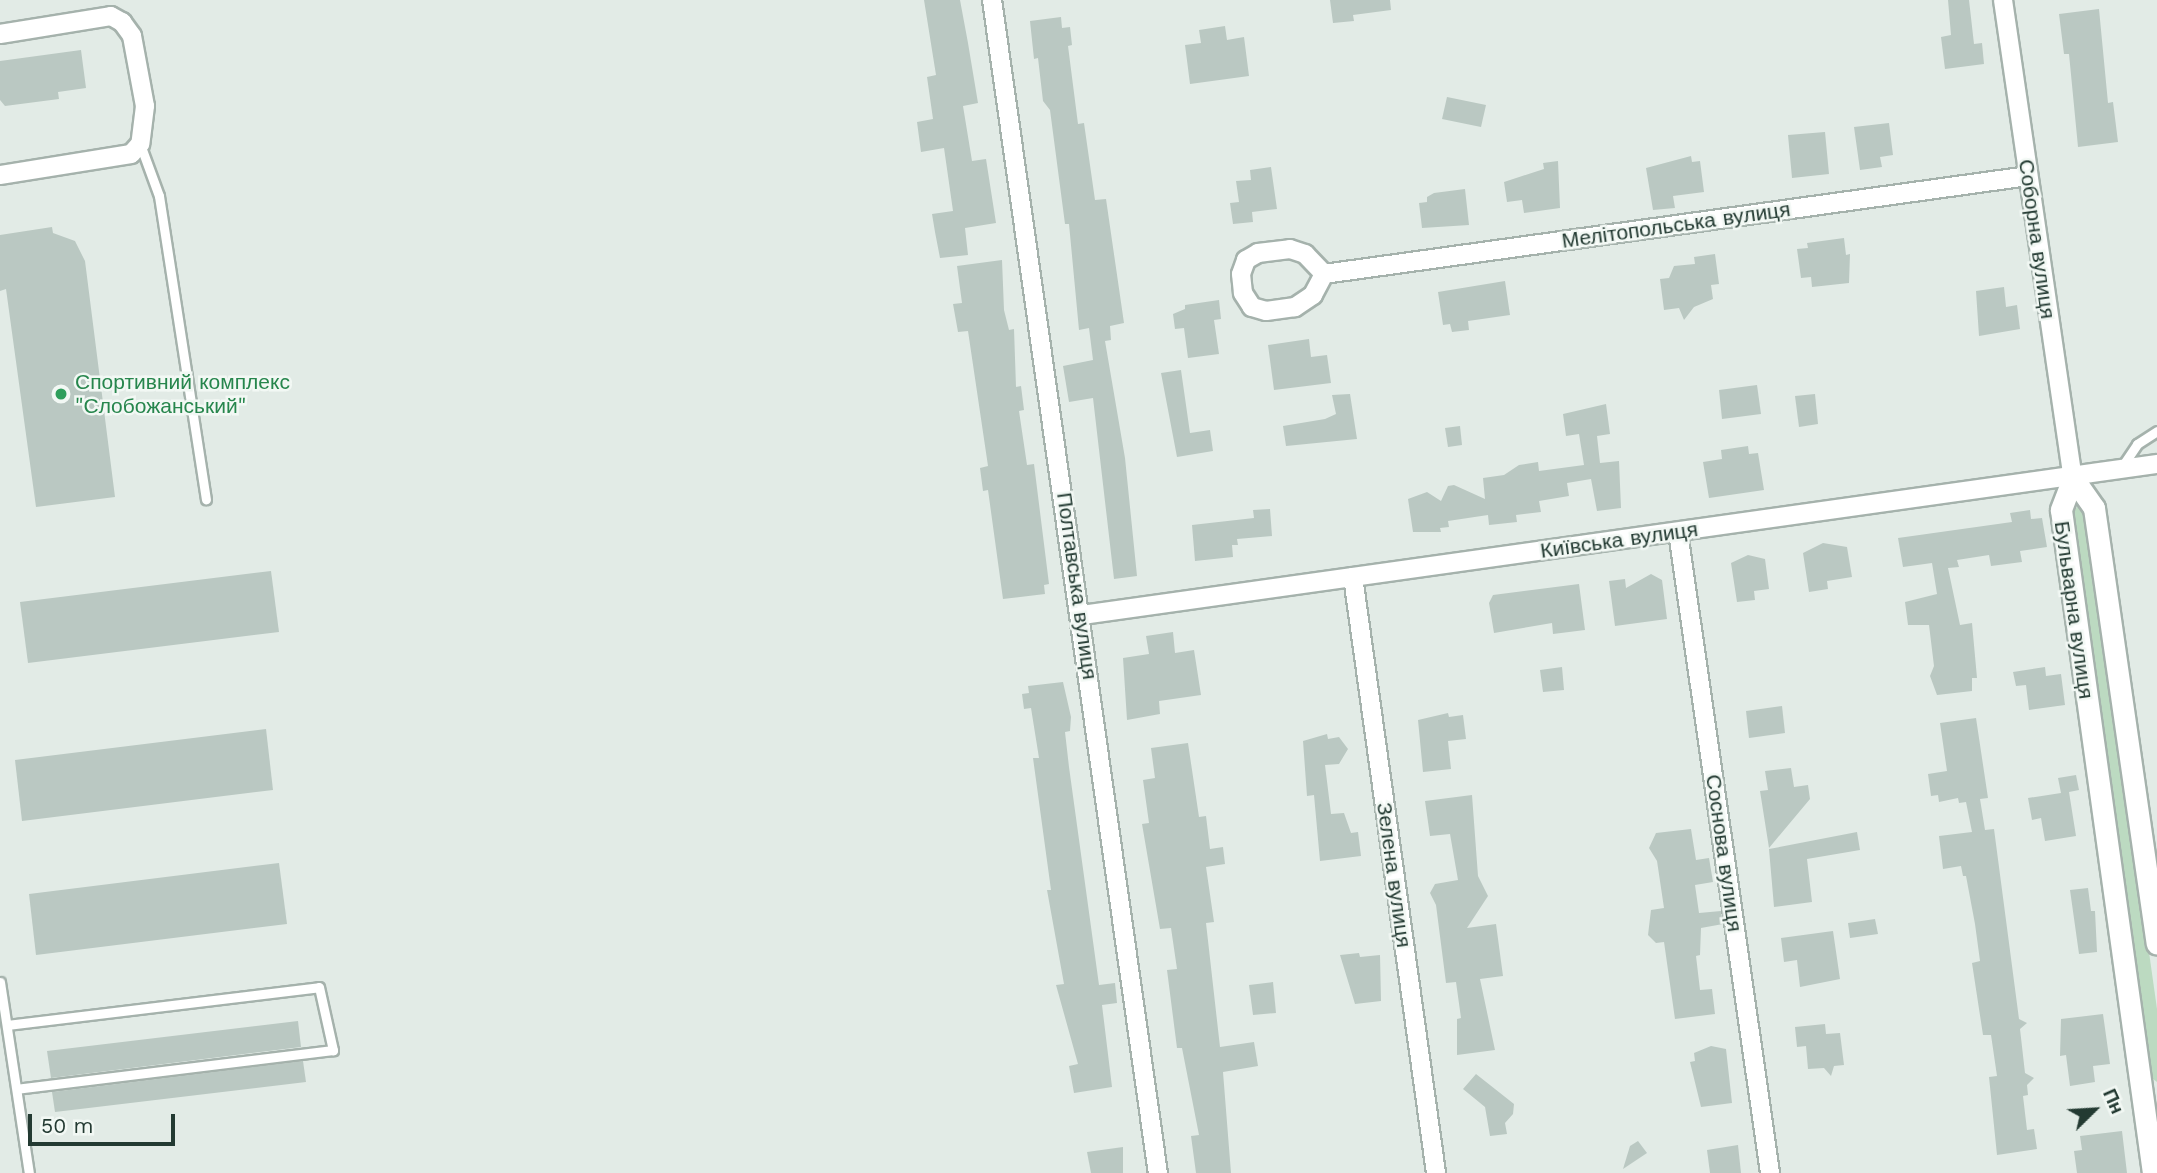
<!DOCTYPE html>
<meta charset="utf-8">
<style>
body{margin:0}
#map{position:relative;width:2157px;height:1173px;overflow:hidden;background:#e2ebe6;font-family:"Work Sans",sans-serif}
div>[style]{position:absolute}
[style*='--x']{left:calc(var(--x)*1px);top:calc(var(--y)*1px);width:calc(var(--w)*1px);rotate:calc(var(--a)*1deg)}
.green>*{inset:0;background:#bcdac1}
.building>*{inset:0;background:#bac8c2}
.roads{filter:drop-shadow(2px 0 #a5b2ac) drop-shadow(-2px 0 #a5b2ac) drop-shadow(0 2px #a5b2ac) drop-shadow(0 -2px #a5b2ac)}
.service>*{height:9px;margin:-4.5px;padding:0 4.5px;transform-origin:4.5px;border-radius:4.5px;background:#fff}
.minor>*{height:18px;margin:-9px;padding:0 9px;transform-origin:9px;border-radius:9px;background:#fff}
.tertiary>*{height:21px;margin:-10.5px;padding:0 10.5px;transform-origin:10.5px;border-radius:10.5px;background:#fff}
.dots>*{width:19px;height:19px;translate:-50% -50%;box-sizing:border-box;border:4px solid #f2f8f4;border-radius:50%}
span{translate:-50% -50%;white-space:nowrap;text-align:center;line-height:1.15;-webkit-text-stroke:5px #f2f8f4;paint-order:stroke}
.street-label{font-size:21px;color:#233a32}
.leisure-label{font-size:21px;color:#27864d}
.left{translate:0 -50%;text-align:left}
.north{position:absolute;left:2059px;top:1075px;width:70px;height:70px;-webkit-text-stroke:5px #f2f8f4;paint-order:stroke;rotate:66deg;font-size:19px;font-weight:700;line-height:28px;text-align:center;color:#233a32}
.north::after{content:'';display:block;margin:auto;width:24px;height:32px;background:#233a32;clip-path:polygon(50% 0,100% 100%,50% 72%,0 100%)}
.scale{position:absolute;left:28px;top:1114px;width:147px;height:32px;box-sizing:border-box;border:4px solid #233a32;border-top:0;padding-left:9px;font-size:21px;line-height:24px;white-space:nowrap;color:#233a32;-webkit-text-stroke:5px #f2f8f4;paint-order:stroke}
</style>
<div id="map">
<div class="green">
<i style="clip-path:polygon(2078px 506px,2087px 511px,2157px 1009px,2157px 1082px,2149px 1076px,2071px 515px)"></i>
</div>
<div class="building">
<i style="clip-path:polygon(924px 0,960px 0,968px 43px,978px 103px,963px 106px,972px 161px,986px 159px,996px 223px,965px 228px,968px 255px,940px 258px,935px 232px,932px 214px,953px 211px,944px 148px,921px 152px,917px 122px,933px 119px,927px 77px,936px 75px)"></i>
<i style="clip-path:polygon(1330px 0,1390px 0,1391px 10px,1353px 15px,1354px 21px,1333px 23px)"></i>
<i style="clip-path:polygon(1948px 0,1969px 0,1974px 44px,1982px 43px,1984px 64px,1945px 69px,1941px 37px,1951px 35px)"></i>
<i style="clip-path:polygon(2099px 9px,2108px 103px,2113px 102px,2118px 142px,2078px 147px,2069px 54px,2064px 54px,2059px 14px)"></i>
<i style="clip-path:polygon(1061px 17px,1062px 28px,1070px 27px,1072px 45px,1068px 46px,1078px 124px,1084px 123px,1095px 200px,1106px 199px,1124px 323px,1110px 326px,1111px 340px,1105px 341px,1125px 458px,1137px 576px,1114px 579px,1093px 398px,1069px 402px,1063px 366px,1093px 360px,1089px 328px,1079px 330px,1069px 224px,1065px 224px,1050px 110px,1043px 101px,1038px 58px,1034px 59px,1030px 21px)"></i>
<i style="clip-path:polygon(1225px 26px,1227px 40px,1244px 37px,1249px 76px,1190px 84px,1185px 45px,1201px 43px,1199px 30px)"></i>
<i style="clip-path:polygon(81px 50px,86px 88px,58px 92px,59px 99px,5px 106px,0 100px,0 61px)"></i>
<i style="clip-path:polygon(1447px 97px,1486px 105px,1481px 127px,1442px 119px)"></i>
<i style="clip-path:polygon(1889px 123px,1893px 155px,1880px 157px,1882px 167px,1860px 170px,1854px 127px)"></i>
<i style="clip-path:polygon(1825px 132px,1829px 174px,1792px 178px,1788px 135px)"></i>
<i style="clip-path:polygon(1691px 156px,1692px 162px,1700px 161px,1704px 192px,1673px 196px,1675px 208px,1653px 210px,1646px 168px)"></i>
<i style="clip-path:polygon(1558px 161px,1560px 208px,1524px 213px,1522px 200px,1507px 202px,1504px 182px,1544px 169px,1543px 163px)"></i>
<i style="clip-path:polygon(1271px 167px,1277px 209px,1252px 212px,1253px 222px,1233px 224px,1230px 203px,1239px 202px,1236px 181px,1251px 180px,1250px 170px)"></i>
<i style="clip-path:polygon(1465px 189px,1469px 225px,1422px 228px,1419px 203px,1427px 202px,1427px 197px,1434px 193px)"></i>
<i style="clip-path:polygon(52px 227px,53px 233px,75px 241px,85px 261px,115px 497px,36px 507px,6px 289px,0 291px,0 235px)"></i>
<i style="clip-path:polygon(1844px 238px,1846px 255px,1850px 254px,1849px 283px,1812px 287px,1811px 277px,1801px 278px,1797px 249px,1808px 248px,1807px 243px)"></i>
<i style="clip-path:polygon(1715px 254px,1719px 284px,1711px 285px,1713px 299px,1694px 307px,1684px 320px,1679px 308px,1664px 310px,1660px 279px,1669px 278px,1674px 266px,1695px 264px,1694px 257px)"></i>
<i style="clip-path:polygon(1002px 260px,1004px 310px,1009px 330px,1014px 329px,1016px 387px,1021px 386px,1024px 410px,1019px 411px,1027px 465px,1034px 464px,1049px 584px,1044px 585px,1045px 594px,1003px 599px,988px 490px,983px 491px,980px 468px,988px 466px,968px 331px,958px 332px,953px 304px,962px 303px,957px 266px)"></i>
<i style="clip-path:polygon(1505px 281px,1510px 315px,1468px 321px,1469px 330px,1452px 332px,1450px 324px,1443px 325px,1438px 292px)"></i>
<i style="clip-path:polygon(2004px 287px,2006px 307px,2017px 305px,2020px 329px,1979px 336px,1976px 291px)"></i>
<i style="clip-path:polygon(1219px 300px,1221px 319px,1214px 320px,1219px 354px,1188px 358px,1184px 328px,1175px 329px,1173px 314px,1185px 309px,1185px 305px)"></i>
<i style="clip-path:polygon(1309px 339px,1311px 357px,1327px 355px,1331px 383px,1274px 390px,1268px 345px)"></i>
<i style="clip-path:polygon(1181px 370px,1190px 433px,1210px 430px,1213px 451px,1177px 457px,1161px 373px)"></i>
<i style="clip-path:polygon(1757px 385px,1761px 414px,1722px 419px,1719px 390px)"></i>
<i style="clip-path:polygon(1350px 394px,1357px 439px,1286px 446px,1283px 426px,1325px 419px,1336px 414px,1332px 395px)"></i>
<i style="clip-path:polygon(1815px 394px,1818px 424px,1799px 427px,1795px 396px)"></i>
<i style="clip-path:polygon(1606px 404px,1610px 434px,1597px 436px,1600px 463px,1619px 461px,1621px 508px,1597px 511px,1591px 479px,1567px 483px,1569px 496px,1539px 501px,1541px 512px,1516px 515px,1517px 522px,1489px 525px,1488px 515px,1448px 521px,1449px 527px,1440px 528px,1441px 532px,1413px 532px,1408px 499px,1427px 492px,1441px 501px,1448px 486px,1454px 485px,1485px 499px,1483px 478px,1504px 475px,1519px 465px,1538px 462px,1539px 471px,1584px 465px,1579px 434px,1566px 436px,1563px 414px)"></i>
<i style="clip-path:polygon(1460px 426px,1462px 445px,1448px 447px,1445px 428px)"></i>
<i style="clip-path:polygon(1748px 446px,1749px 454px,1758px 453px,1764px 490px,1709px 498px,1703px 462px,1722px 459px,1721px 450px)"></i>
<i style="clip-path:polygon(1270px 509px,1272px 536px,1237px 539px,1238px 545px,1232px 545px,1233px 557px,1195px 561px,1192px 525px,1254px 518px,1253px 510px)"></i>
<i style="clip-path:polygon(2030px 510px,2031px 519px,2042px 518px,2047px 547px,2020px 551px,2022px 562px,1991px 566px,1989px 555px,1957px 560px,1959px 567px,1948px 568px,1960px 625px,1972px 623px,1977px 678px,1972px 678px,1972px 691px,1937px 695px,1930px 676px,1934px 666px,1929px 625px,1908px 625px,1905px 602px,1937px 594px,1932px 563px,1903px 567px,1898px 538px,2012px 522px,2010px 513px)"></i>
<i style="clip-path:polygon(1823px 543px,1847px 547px,1852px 577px,1827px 581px,1828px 589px,1809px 592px,1803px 553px)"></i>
<i style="clip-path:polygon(1748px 555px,1765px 559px,1769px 589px,1754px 591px,1755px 600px,1737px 602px,1731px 563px)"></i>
<i style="clip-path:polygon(271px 571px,279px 632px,28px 663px,20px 602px)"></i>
<i style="clip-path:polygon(1651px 574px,1662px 580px,1667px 619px,1615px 626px,1609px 581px,1625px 579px,1626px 588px)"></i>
<i style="clip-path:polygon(1579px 584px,1585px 630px,1553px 634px,1552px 623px,1494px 633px,1489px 603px,1493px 595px)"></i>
<i style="clip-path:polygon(1173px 632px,1175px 653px,1194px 650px,1201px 695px,1159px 701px,1160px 714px,1127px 720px,1123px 658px,1149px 654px,1146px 636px)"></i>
<i style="clip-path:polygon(1562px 667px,1564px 690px,1543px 692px,1540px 670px)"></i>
<i style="clip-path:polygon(2045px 667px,2046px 676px,2061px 674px,2065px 705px,2029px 710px,2026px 685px,2016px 686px,2013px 672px)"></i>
<i style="clip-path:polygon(1063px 682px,1071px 717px,1070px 731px,1065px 732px,1069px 767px,1099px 985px,1115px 983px,1117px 1003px,1102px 1005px,1112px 1087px,1074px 1093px,1069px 1066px,1078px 1064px,1056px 985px,1064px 984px,1047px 890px,1051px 890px,1033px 758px,1039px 758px,1031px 708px,1024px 709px,1022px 694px,1029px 693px,1028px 686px)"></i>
<i style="clip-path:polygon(1782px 706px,1785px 733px,1749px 738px,1746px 711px)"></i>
<i style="clip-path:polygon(1448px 713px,1449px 717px,1463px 715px,1466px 739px,1448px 741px,1451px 769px,1423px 772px,1418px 720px)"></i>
<i style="clip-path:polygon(1976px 718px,1988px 798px,1980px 799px,1985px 830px,1994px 829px,2019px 1019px,2027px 1023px,2020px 1029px,2025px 1073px,2034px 1078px,2027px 1085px,2028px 1095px,2023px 1096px,2027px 1130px,2034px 1129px,2037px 1149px,1997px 1155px,1989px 1077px,1997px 1076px,1991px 1035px,1983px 1035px,1972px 963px,1980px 961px,1975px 924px,1966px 876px,1963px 876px,1961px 866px,1943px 869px,1939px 836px,1972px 832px,1966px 802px,1959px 803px,1958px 798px,1939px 802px,1938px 795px,1931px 796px,1928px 774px,1947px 771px,1940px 723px)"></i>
<i style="clip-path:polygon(266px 729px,273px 790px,22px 821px,15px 760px)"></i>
<i style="clip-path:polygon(1327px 734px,1328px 739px,1339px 737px,1348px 749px,1339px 764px,1325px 765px,1331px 814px,1344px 813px,1351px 833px,1358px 832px,1361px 856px,1320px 861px,1314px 795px,1307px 796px,1303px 741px)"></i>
<i style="clip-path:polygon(1188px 743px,1199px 817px,1206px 816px,1210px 849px,1223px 847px,1225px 864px,1206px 867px,1214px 922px,1206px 923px,1220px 1047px,1254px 1042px,1258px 1066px,1223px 1072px,1231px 1173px,1196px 1173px,1191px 1136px,1199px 1135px,1182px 1048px,1177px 1048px,1167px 970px,1177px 969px,1171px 928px,1160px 929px,1142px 824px,1149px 823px,1143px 780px,1155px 778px,1151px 748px)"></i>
<i style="clip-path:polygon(1791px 768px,1794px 787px,1808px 785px,1810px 799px,1769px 848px,1760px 791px,1768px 790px,1765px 771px)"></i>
<i style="clip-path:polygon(2076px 775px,2079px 790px,2069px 792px,2076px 836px,2045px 841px,2041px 818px,2032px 820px,2028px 798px,2061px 793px,2058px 778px)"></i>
<i style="clip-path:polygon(1472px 795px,1478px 876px,1488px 896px,1467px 928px,1496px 924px,1503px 976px,1480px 979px,1495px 1050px,1457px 1055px,1457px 1019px,1461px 1018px,1456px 982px,1446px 983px,1436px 905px,1430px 893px,1435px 884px,1458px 880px,1450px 834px,1430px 836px,1425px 801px)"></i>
<i style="clip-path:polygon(1691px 829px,1696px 860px,1709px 858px,1713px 882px,1695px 885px,1699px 913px,1721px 911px,1723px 924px,1701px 928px,1700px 955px,1696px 956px,1700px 990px,1712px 989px,1715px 1014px,1675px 1019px,1664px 942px,1656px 943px,1648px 935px,1651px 910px,1664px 908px,1657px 861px,1649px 848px,1656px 833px)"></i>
<i style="clip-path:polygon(1857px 832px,1860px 850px,1807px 859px,1812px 902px,1774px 907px,1769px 849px)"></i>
<i style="clip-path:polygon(279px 863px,287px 924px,36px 955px,29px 894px)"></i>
<i style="clip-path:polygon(2088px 888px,2091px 911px,2095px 911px,2097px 952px,2079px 954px,2070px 890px)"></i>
<i style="clip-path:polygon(1875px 919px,1878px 934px,1850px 938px,1848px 923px)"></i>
<i style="clip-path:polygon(1833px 931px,1840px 979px,1800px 987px,1797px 960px,1784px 962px,1781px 938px)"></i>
<i style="clip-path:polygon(1359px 953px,1360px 957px,1380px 955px,1381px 1001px,1355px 1004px,1340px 955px)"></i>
<i style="clip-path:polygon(1273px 982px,1276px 1013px,1253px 1015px,1249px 985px)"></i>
<i style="clip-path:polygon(2103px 1014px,2110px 1064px,2093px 1066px,2095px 1082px,2070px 1086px,2066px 1055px,2060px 1056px,2061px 1019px)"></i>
<i style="clip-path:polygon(298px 1021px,301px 1047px,51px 1078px,47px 1051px)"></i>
<i style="clip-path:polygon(1825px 1024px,1826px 1034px,1840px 1033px,1844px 1065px,1834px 1066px,1831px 1076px,1824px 1068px,1808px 1069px,1806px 1046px,1797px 1047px,1795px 1027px)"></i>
<i style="clip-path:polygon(1711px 1046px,1726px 1049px,1732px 1103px,1701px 1107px,1690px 1062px,1695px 1061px,1694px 1053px)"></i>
<i style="clip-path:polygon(303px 1061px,306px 1082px,55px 1112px,52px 1092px)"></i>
<i style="clip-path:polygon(1476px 1074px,1514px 1104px,1513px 1114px,1505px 1123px,1507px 1134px,1490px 1136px,1485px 1107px,1463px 1089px)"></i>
<i style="clip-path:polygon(2122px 1131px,2127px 1173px,2077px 1173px,2074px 1151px,2082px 1150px,2080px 1136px)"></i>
<i style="clip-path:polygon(1638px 1141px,1647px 1153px,1623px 1169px,1630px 1146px)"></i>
<i style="clip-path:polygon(1738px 1145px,1741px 1173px,1710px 1173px,1707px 1150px)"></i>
<i style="clip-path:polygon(1123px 1147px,1123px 1173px,1091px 1173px,1087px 1152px)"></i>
</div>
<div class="roads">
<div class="service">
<i style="--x:140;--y:144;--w:55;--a:69.9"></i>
<i style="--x:159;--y:196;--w:307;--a:81.2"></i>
<i style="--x:2121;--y:468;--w:29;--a:-56"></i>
<i style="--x:2137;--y:444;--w:24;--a:-33"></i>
<i style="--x:0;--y:982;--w:193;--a:81.4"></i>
<i style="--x:7;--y:1025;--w:314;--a:-6.9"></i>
<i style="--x:319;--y:987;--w:65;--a:77.5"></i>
<i style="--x:333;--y:1050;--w:318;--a:173"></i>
</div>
<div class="minor">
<i style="--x:992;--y:0;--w:1185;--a:81.95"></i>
<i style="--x:2003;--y:0;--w:483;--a:81.7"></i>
<i style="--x:0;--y:34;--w:112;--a:-9.2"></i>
<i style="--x:111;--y:16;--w:13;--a:29"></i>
<i style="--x:122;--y:22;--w:17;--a:54"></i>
<i style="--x:132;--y:36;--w:71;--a:79.5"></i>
<i style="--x:145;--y:106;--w:38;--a:97"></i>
<i style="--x:140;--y:144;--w:13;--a:132"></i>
<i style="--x:131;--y:154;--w:133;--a:170.9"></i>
<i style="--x:1290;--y:249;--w:16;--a:18"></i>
<i style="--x:1305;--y:254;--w:28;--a:46"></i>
<i style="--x:1324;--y:274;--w:24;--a:118"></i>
<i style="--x:1313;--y:295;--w:22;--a:146"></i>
<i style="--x:1295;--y:307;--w:29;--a:172"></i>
<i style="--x:1266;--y:311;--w:15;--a:-164"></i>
<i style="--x:1252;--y:307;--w:17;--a:-123"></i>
<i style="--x:1243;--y:293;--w:19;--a:-96"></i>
<i style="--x:1241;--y:274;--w:15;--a:-70"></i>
<i style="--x:1246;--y:260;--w:14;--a:-30"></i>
<i style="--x:1258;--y:253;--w:32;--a:-7"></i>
<i style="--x:1324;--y:274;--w:711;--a:-7.92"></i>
<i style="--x:1678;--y:532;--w:648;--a:81.83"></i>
<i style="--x:1353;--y:577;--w:602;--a:82.07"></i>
<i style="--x:1082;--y:615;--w:1086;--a:-8"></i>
</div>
<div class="tertiary">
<i style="--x:2073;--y:478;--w:34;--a:111"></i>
<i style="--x:2061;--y:510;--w:669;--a:82.1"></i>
<i style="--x:2073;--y:478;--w:37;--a:55"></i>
<i style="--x:2094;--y:508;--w:440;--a:81.8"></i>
</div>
</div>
<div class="dots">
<i style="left:61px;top:394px;background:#2e9e5b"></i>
</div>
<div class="street-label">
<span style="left:1676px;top:225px;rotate:-8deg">Мелітопольська вулиця</span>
<span style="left:2037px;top:239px;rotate:82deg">Соборна вулиця</span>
<span style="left:1619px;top:540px;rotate:-8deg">Київська вулиця</span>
<span style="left:1077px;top:586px;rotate:82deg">Полтавська вулиця</span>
<span style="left:2074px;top:610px;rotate:82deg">Бульварна вулиця</span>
<span style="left:1724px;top:853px;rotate:82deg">Соснова вулиця</span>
<span style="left:1394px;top:875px;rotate:82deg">Зелена вулиця</span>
</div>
<div class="leisure-label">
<span class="left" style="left:75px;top:394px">Спортивний комплекс<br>"Слобожанський"</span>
</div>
<div class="north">Пн</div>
<div class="scale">50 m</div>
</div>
